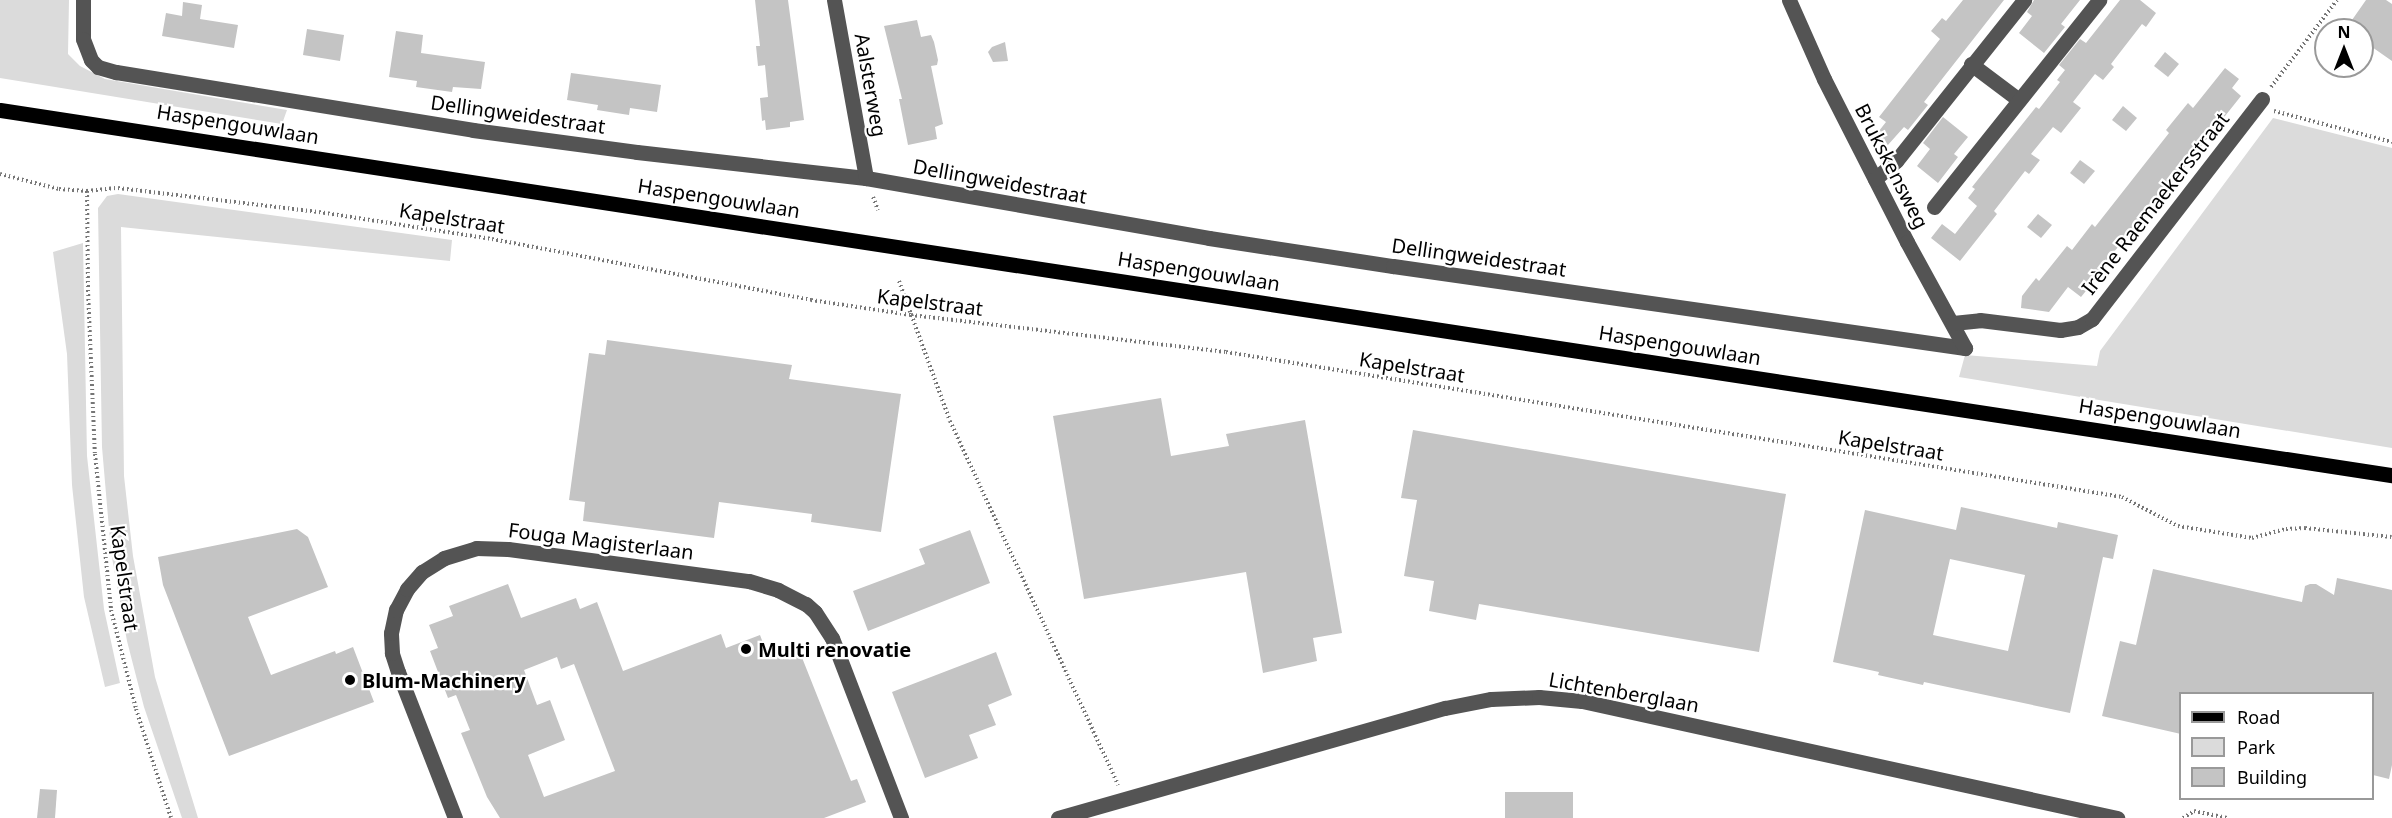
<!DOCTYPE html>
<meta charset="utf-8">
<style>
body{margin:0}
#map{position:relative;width:2392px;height:818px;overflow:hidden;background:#fff;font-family:"Noto Sans",sans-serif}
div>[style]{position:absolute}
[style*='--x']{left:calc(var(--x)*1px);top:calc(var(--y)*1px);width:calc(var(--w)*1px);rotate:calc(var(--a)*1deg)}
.green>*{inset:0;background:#dbdbdb}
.building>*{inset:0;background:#c4c4c4}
.path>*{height:4px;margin-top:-2px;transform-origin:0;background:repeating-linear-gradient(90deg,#767676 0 1.5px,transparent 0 4.5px)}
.minor>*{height:15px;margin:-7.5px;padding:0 7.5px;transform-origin:7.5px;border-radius:7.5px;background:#545454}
.major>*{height:15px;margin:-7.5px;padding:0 7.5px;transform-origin:7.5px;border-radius:7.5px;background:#000}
.dots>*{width:16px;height:16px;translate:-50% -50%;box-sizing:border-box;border:3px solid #fff;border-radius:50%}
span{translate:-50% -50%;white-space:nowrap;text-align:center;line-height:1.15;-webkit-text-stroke:4.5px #fff;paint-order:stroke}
.street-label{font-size:20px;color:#000}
.poi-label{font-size:20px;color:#000;font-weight:700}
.left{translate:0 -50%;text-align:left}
.legend{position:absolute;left:2179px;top:692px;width:195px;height:108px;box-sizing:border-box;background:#fff;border:2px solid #999;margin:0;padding:8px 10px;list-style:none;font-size:18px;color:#000}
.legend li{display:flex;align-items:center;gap:12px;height:30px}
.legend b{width:30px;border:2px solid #999}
.north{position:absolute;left:2314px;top:18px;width:60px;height:60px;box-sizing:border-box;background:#fff;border:2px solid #999;border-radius:50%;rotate:0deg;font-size:16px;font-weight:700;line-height:24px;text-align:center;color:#000}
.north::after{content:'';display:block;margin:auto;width:21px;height:27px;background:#000;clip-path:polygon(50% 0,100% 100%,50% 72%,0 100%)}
</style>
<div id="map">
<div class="green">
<i style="clip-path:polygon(0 0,69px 0,68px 54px,80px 66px,105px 79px,287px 110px,282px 124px,0 78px)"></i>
<i style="clip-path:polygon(2273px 118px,2392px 148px,2392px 448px,1959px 377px,1965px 355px,2097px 366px,2100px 351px)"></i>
<i style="clip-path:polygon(118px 194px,452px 240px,450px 261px,121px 227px,124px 476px,133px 556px,155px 677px,198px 818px,182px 818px,144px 707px,127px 641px,111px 552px,102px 447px,98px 208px,107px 196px)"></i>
<i style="clip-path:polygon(83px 243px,87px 456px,104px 609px,120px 683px,105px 687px,84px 597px,72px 485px,67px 354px,53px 252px)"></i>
</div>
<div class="building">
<i style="clip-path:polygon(755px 0,788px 0,804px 120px,790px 122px,790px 127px,766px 130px,765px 120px,762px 121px,760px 98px,768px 97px,765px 65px,758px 66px,756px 46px,760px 46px)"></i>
<i style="clip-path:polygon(1963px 0,2004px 0,1924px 102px,1928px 105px,1908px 130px,1904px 127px,1887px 146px,1875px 136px,1886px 122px,1879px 117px,1940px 39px,1931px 31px,1942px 18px,1946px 21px)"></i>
<i style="clip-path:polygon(2034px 0,2080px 0,2061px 24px,2065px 27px,2044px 53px,2019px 33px,2032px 16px,2027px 12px)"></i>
<i style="clip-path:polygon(2120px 0,2140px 0,2156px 13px,2146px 27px,2142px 24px,2111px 64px,2114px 67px,2103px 80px,2095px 74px,2073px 102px,2081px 108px,2061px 133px,2053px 127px,2031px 154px,2040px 160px,2029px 174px,2025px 171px,1994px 211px,1997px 214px,1960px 261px,1931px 238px,1942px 224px,1955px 234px,1977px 206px,1968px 198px,1975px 189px,1972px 187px,2036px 107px,2039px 109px,2060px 82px,2057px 80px,2065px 70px,2059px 65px,2080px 39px,2086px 43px)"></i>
<i style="clip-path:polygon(2366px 0,2386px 0,2392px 4px,2392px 61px,2362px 40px,2362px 30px,2345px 30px)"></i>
<i style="clip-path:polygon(183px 2px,202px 5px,200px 19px,238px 25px,234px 48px,162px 36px,166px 13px,182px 16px)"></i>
<i style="clip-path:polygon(917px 20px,921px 37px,931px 35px,934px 42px,938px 60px,937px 65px,931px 66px,943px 124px,935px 127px,937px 139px,908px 145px,899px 99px,902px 99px,884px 26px)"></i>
<i style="clip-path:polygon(307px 29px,344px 35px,340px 61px,303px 55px)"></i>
<i style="clip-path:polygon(396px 31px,423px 35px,421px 53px,485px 62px,481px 89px,453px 87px,452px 92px,416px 87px,417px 81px,389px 77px)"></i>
<i style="clip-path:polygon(1005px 42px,1008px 61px,993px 62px,988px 52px,992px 47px)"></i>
<i style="clip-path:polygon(2165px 52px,2179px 64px,2168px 77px,2154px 66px)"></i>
<i style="clip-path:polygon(2225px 68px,2239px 79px,2232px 88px,2241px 96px,2170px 185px,2167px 183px,2147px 209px,2150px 211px,2104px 263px,2107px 265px,2081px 297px,2068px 287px,2049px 312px,2021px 308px,2022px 296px,2036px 278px,2039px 281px,2067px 246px,2072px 250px,2092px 224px,2095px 227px,2169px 133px,2166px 130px,2188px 103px,2193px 108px)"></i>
<i style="clip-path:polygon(571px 73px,661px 85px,657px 112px,630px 108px,629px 115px,597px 110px,598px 105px,567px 100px)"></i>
<i style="clip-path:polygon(2123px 106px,2137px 118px,2126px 131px,2112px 120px)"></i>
<i style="clip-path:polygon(1943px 117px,1968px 137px,1954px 154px,1958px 157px,1938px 183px,1917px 166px,1930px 149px,1923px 143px)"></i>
<i style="clip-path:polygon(2080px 160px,2095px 171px,2084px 184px,2070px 173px)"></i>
<i style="clip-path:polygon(2038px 214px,2052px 225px,2041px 238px,2027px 227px)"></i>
<i style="clip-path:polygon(607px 340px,792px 365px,789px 379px,901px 394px,881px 532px,811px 522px,812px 514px,719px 502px,714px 538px,583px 521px,585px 502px,569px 500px,589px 353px,605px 355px)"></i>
<i style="clip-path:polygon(1161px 398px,1171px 456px,1229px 446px,1226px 434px,1305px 420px,1342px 633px,1313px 638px,1317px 661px,1263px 673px,1246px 572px,1084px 599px,1053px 416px)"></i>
<i style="clip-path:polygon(1413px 430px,1786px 494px,1759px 652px,1479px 604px,1476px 620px,1429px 611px,1434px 581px,1404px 576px,1417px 500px,1401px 498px)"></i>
<i style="clip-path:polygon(evenodd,1961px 507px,2057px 528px,2058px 522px,2118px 535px,2113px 559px,2103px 557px,2070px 713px,1924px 682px,1923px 685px,1878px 675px,1879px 672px,1833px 662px,1865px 510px,1956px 530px,1961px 507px,1950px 559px,2025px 575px,2008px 651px,1933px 635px,1950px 559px)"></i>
<i style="clip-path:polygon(297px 529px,308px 537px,328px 587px,248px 617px,271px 675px,335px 651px,336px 654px,353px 647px,374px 702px,229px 756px,163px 585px,158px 557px)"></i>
<i style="clip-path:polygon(970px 530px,990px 583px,868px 631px,853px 591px,925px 564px,919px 549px)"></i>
<i style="clip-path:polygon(2153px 569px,2302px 602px,2305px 586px,2310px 584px,2316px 584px,2334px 595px,2337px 578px,2392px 590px,2392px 765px,2389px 779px,2373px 775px,2373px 693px,2181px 693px,2181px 734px,2102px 716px,2120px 641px,2136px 645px)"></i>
<i style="clip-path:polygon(evenodd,508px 584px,521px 618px,576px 598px,580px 609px,597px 602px,623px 671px,721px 634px,726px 648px,760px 635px,768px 656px,797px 645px,851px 781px,857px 779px,866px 802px,824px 818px,500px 818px,487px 797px,461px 733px,470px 730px,456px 695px,448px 698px,430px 651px,438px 648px,429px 625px,453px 616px,449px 606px,508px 584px,557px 657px,561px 669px,574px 664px,615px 771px,544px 797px,528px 755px,565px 740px,550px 700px,537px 705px,524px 670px,557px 657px)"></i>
<i style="clip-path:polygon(996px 652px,1012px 695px,988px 705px,996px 725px,969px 735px,978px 758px,925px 778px,892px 692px)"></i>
<i style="clip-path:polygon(40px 789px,57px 790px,55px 818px,37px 818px)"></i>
<i style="clip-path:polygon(1505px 792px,1573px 792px,1573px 818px,1505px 818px)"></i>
</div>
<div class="path">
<i style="--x:2271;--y:87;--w:109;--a:-52.8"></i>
<i style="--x:2274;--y:111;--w:122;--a:14.7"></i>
<i style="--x:0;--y:174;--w:61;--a:14.3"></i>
<i style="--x:59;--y:189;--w:28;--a:4"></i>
<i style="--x:87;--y:191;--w:31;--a:-6"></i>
<i style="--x:118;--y:188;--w:202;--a:6.8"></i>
<i style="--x:319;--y:212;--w:175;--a:8.9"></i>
<i style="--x:492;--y:239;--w:325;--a:10.8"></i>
<i style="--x:811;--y:300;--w:101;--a:8.5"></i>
<i style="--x:911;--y:315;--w:317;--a:6.7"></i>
<i style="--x:1226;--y:352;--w:908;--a:9.19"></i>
<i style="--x:2122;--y:497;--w:63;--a:27.4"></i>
<i style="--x:2178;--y:526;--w:75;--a:9.2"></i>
<i style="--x:2252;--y:538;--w:35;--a:-15"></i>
<i style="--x:2286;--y:529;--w:19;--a:-3"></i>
<i style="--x:2305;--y:528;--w:87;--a:5.9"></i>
<i style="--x:87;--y:191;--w:99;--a:89.4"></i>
<i style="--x:88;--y:290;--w:164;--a:87.6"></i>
<i style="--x:95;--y:454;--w:157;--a:84.1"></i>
<i style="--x:111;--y:610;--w:102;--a:75.8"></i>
<i style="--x:136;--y:709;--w:114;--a:72.2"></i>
<i style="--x:873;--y:197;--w:14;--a:69"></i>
<i style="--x:899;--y:281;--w:149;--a:70"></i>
<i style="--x:950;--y:421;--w:401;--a:65.2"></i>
<i style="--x:2183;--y:818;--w:13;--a:-32"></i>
<i style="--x:2194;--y:811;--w:35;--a:12"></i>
</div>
<div class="minor">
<i style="--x:83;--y:0;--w:39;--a:90"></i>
<i style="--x:83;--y:39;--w:22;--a:69"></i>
<i style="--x:91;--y:60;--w:10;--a:45"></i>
<i style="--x:98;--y:67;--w:19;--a:16"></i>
<i style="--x:116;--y:72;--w:362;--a:9.2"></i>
<i style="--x:473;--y:130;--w:165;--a:7.6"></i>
<i style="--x:637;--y:152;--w:230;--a:6.5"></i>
<i style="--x:866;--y:178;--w:348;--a:9.9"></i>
<i style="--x:1209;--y:238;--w:186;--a:8.7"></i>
<i style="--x:1393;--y:266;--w:578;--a:8.16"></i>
<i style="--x:834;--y:0;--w:181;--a:79.8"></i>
<i style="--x:1789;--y:0;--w:86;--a:66.1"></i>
<i style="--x:1824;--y:79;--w:183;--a:63"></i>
<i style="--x:1907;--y:242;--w:121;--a:61.3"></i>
<i style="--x:1971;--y:64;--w:60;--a:36.9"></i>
<i style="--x:1875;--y:179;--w:28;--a:-41"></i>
<i style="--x:1896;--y:161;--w:206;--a:-51.5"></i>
<i style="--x:1934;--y:207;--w:265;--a:-51.4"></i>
<i style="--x:1953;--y:323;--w:27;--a:-6"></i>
<i style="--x:1980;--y:320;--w:81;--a:7.1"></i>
<i style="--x:2060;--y:330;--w:18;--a:-9"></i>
<i style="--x:2078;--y:327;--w:16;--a:-30"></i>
<i style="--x:2092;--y:319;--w:278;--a:-52.3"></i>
<i style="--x:455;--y:818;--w:157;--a:-111.3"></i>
<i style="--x:398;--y:672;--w:20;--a:-108"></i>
<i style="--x:392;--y:653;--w:20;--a:-93"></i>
<i style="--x:391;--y:633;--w:24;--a:-78"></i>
<i style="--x:396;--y:610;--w:24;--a:-62"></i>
<i style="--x:407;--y:589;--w:23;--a:-49"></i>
<i style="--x:422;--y:572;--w:26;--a:-32"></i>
<i style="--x:444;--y:558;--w:34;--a:-17"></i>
<i style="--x:476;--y:548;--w:32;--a:2"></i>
<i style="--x:508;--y:549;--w:243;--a:7.6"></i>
<i style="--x:749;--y:581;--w:30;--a:17"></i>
<i style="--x:778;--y:590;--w:31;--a:27"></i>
<i style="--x:806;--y:604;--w:12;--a:42"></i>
<i style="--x:815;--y:612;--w:31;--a:57"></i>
<i style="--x:832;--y:638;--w:193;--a:69"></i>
<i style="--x:1058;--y:818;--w:402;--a:-15.9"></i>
<i style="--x:1445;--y:708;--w:47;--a:-11.1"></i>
<i style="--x:1491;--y:699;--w:48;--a:-2.4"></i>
<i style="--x:1539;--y:697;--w:43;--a:5.3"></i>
<i style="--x:1582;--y:701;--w:548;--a:12.34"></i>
</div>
<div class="major">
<i style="--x:0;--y:110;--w:2420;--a:8.68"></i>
</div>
<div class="dots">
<i style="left:746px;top:649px;background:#000"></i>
<i style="left:350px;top:680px;background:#000"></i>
</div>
<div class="street-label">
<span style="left:871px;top:85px;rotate:80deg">Aalsterweg</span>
<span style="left:518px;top:114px;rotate:8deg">Dellingweidestraat</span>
<span style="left:238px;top:124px;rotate:9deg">Haspengouwlaan</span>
<span style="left:1892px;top:166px;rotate:63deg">Brukskensweg</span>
<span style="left:1000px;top:181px;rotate:10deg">Dellingweidestraat</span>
<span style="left:719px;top:198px;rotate:9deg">Haspengouwlaan</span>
<span style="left:2155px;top:203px;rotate:-52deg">Irène Raemaekersstraat</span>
<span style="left:452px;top:218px;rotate:9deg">Kapelstraat</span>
<span style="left:1479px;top:257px;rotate:8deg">Dellingweidestraat</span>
<span style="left:1199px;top:271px;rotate:9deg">Haspengouwlaan</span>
<span style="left:930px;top:302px;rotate:7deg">Kapelstraat</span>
<span style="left:1680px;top:345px;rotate:9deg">Haspengouwlaan</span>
<span style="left:1412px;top:367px;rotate:9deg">Kapelstraat</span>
<span style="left:2160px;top:418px;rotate:9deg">Haspengouwlaan</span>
<span style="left:1891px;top:445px;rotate:9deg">Kapelstraat</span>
<span style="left:601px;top:541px;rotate:7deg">Fouga Magisterlaan</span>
<span style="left:125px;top:578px;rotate:82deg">Kapelstraat</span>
<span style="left:1624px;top:692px;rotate:10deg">Lichtenberglaan</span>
</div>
<div class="poi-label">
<span class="left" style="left:758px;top:649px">Multi renovatie</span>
<span class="left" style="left:362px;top:680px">Blum-Machinery</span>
</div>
<ul class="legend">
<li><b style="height:8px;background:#000"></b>Road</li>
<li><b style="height:16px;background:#dbdbdb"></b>Park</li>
<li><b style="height:16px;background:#c4c4c4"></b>Building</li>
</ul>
<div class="north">N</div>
</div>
